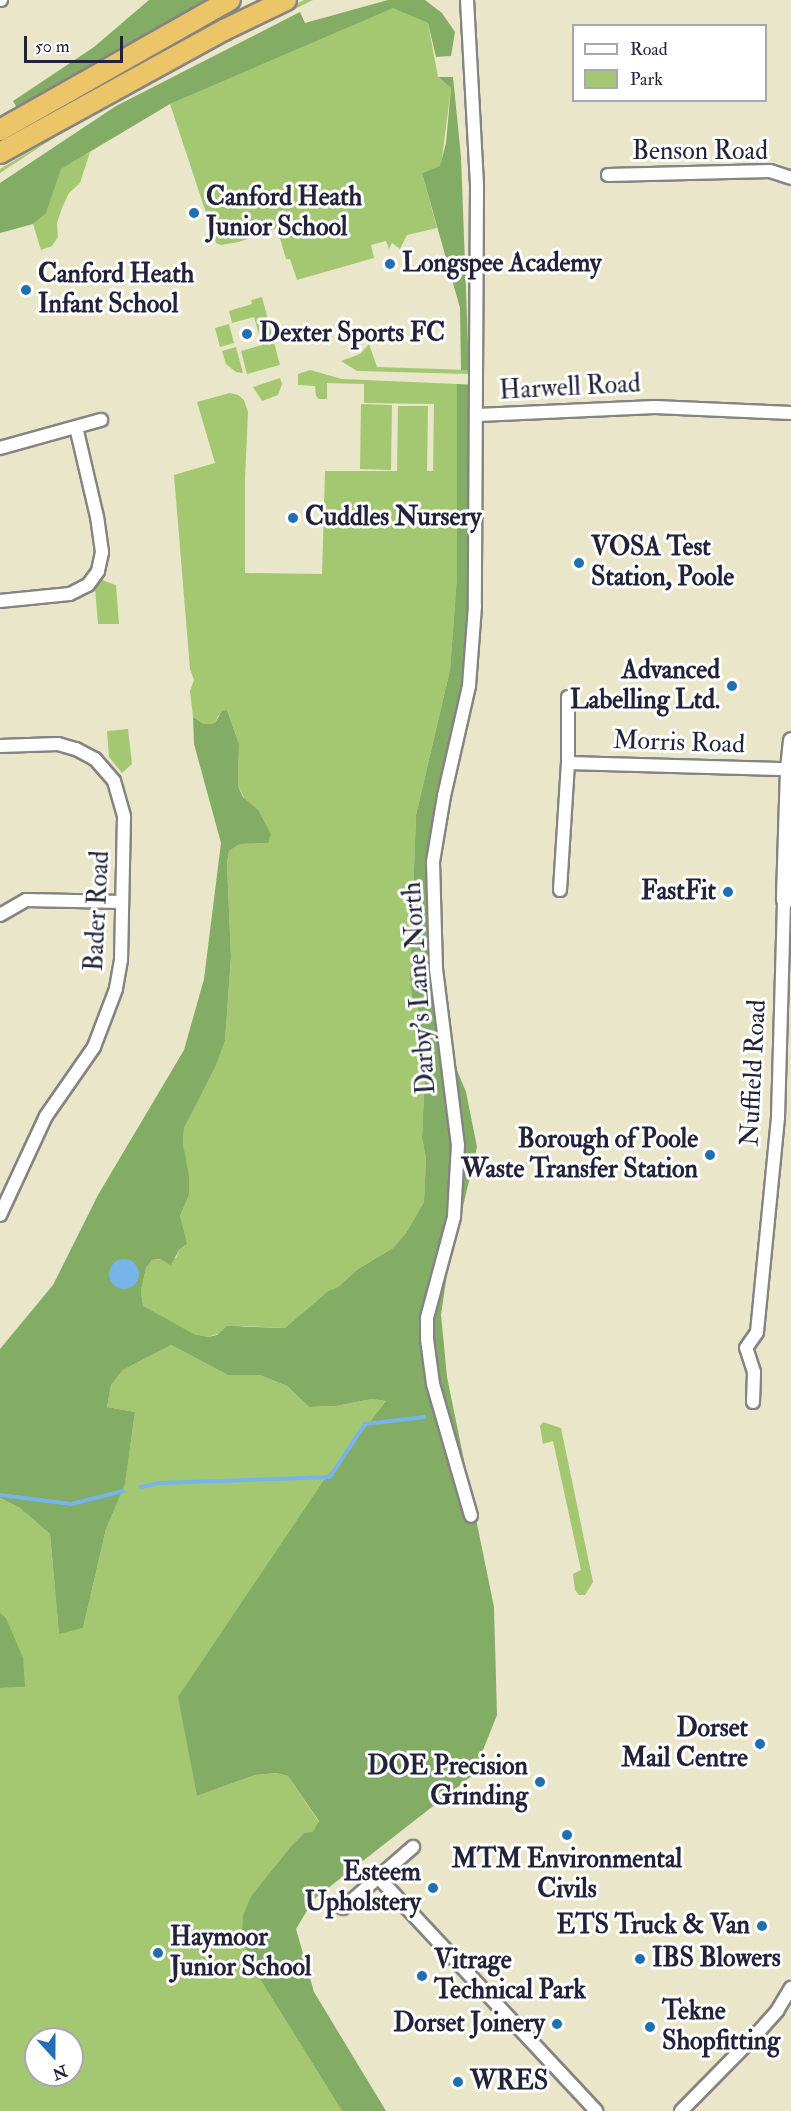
<!DOCTYPE html>
<style>
body{margin:0}
#map{position:relative;width:791px;height:2111px;overflow:hidden;background:#eae6c9;font-family:"IM FELL Double Pica",serif}
div>[style]{position:absolute}
[style*='--x']{left:calc(var(--x)*1px);top:calc(var(--y)*1px);width:calc(var(--w)*1px);rotate:calc(var(--a)*1deg)}
.green>*{inset:0;background:#a4c872}
.forest>*{inset:0;background:#83ac64}
.water>*{inset:0;background:#77b4e9}
.round{border-radius:50%}
.stream>*{height:4px;margin:-2px;padding:0 2px;transform-origin:2px;border-radius:2px;background:#77b4e9}
.roads{filter:drop-shadow(2px 0 #868482) drop-shadow(-2px 0 #868482) drop-shadow(0 2px #868482) drop-shadow(0 -2px #868482)}
.minor>*{height:12px;margin:-6px;padding:0 6px;transform-origin:6px;border-radius:6px;background:#fff}
.tertiary>*{height:15px;margin:-7.5px;padding:0 7.5px;transform-origin:7.5px;border-radius:7.5px;background:#fff}
.trunk>*{height:20px;margin:-10px;padding:0 10px;transform-origin:10px;border-radius:10px;background:#edc569}
.dots>*{width:16px;height:16px;translate:-50% -50%;box-sizing:border-box;border:3px solid #fff;border-radius:50%}
span{translate:-50% -50%;white-space:nowrap;text-align:center;line-height:1.15;-webkit-text-stroke:6px #fff;paint-order:stroke}
.street-label{font-size:26px;color:#22223b}
.poi-label{font-size:26px;color:#22223b;font-weight:700}
.left{translate:0 -50%;text-align:left}
.right{translate:-100% -50%;text-align:right}
.legend{position:absolute;left:572px;top:24px;width:195px;height:78px;box-sizing:border-box;background:#fff;border:2px solid #a7a7b1;margin:0;padding:8px 10px;list-style:none;font-size:18px;color:#22223b}
.legend li{display:flex;align-items:center;gap:12px;height:30px}
.legend b{width:30px;border:2px solid #a7a7b1}
.north{position:absolute;left:24px;top:2027px;width:60px;height:60px;box-sizing:border-box;background:#fff;border:2px solid #a7a7b1;border-radius:50%;rotate:159deg;font-size:16px;font-weight:700;line-height:24px;text-align:center;color:#22223b}
.north::after{content:'';display:block;margin:auto;width:21px;height:27px;background:#1f6fb2;clip-path:polygon(50% 0,100% 100%,50% 72%,0 100%)}
.scale{position:absolute;left:24px;top:36px;width:99px;height:27px;box-sizing:border-box;border:3px solid #22223b;border-top:0;padding-left:8px;font-size:18px;line-height:21px;white-space:nowrap;color:#22223b;-webkit-text-stroke:4px #fff;paint-order:stroke}
</style>
<div id="map">
<div class="green">
<i style="clip-path:polygon(304px 0,313px 0,116px 97px,0 173px,0 169px,41px 145px,106px 98px)"></i>
<i style="clip-path:polygon(393px 7px,428px 23px,438px 77px,451px 88px,441px 166px,422px 173px,437px 228px,407px 235px,400px 249px,392px 243px,389px 249px,386px 241px,371px 245px,374px 258px,297px 280px,290px 259px,286px 259px,277px 228px,239px 242px,221px 245px,216px 243px,170px 104px)"></i>
<i style="clip-path:polygon(90px 152px,80px 183px,69px 193px,62px 208px,57px 223px,58px 237px,52px 246px,41px 250px,33px 224px,46px 212px,60px 169px)"></i>
<i style="clip-path:polygon(262px 297px,280px 365px,247px 374px,241px 351px,262px 345px,254px 317px,232px 323px,229px 311px,252px 304px,251px 300px)"></i>
<i style="clip-path:polygon(229px 324px,234px 343px,220px 347px,215px 328px)"></i>
<i style="clip-path:polygon(369px 344px,377px 367px,469px 370px,470px 374px,357px 371px,341px 361px,360px 354px)"></i>
<i style="clip-path:polygon(236px 347px,243px 373px,236px 372px,226px 364px,222px 351px)"></i>
<i style="clip-path:polygon(310px 370px,342px 379px,457px 384px,457px 576px,450px 670px,416px 815px,410px 977px,412px 997px,419px 1012px,420px 1028px,418px 1038px,425px 1069px,422px 1138px,426px 1158px,424px 1202px,406px 1233px,393px 1248px,358px 1269px,338px 1287px,328px 1291px,285px 1328px,243px 1326px,208px 1337px,194px 1334px,150px 1311px,143px 1306px,141px 1291px,146px 1268px,152px 1260px,176px 1258px,179px 1250px,185px 1246px,180px 1216px,189px 1195px,183px 1144px,184px 1128px,225px 1041px,231px 957px,227px 864px,229px 851px,240px 844px,268px 843px,238px 786px,239px 744px,227px 710px,218px 716px,215px 723px,209px 724px,204px 724px,193px 717px,190px 691px,194px 680px,190px 669px,174px 475px,215px 463px,197px 402px,230px 393px,238px 395px,244px 400px,248px 412px,245px 480px,245px 573px,322px 574px,325px 471px,397px 471px,398px 406px,428px 406px,427px 471px,433px 471px,434px 404px,364px 403px,364px 384px,327px 383px,327px 399px,319px 399px,316px 396px,315px 386px,298px 385px,298px 374px)"></i>
<i style="clip-path:polygon(280px 378px,282px 384px,278px 395px,262px 401px,253px 387px)"></i>
<i style="clip-path:polygon(361px 404px,392px 405px,391px 470px,360px 469px)"></i>
<i style="clip-path:polygon(102px 580px,116px 585px,119px 624px,98px 624px,95px 588px)"></i>
<i style="clip-path:polygon(128px 729px,132px 764px,122px 773px,109px 757px,107px 731px)"></i>
<i style="clip-path:polygon(evenodd,171px 1345px,228px 1375px,260px 1375px,287px 1386px,309px 1407px,336px 1406px,372px 1399px,386px 1401px,324px 1480px,197px 1796px,255px 1775px,276px 1773px,288px 1776px,319px 1822px,313px 1833px,304px 1833px,292px 1845px,251px 1896px,242px 1938px,253px 1968px,342px 2111px,0 2111px,0 1688px,25px 1687px,6px 1618px,0 1612px,0 1498px,20px 1508px,50px 1534px,59px 1633px,83px 1628px,106px 1529px,125px 1483px,135px 1412px,107px 1407px,111px 1385px,123px 1370px,171px 1345px,36px 2039px,72px 2039px,72px 2075px,36px 2075px,36px 2039px)"></i>
<i style="clip-path:polygon(543px 1422px,561px 1428px,593px 1582px,585px 1595px,579px 1595px,575px 1590px,573px 1574px,581px 1570px,553px 1441px,543px 1444px,540px 1426px)"></i>
</div>
<div class="forest">
<i style="clip-path:polygon(149px 0,211px 0,17px 108px,13px 101px,94px 47px)"></i>
<i style="clip-path:polygon(388px 0,425px 0,442px 13px,455px 32px,451px 56px,436px 57px,428px 23px,393px 8px,170px 104px,61px 169px,46px 213px,33px 224px,0 233px,0 183px,116px 106px,300px 12px,305px 23px)"></i>
<i style="clip-path:polygon(438px 77px,453px 77px,461px 157px,469px 370px,461px 370px,460px 308px,422px 173px,440px 166px,446px 143px,451px 88px)"></i>
<i style="clip-path:polygon(457px 384px,477px 385px,469px 653px,433px 862px,444px 1038px,466px 1092px,477px 1147px,447px 1274px,441px 1315px,447px 1377px,494px 1607px,497px 1715px,473px 1775px,314px 1899px,296px 1929px,314px 1992px,386px 2111px,342px 2111px,253px 1968px,242px 1938px,243px 1916px,251px 1896px,292px 1845px,304px 1833px,313px 1832px,319px 1821px,288px 1776px,276px 1773px,255px 1775px,197px 1796px,178px 1697px,324px 1480px,386px 1401px,372px 1399px,336px 1406px,309px 1407px,287px 1386px,260px 1375px,228px 1375px,171px 1345px,123px 1370px,111px 1385px,107px 1407px,135px 1412px,125px 1484px,106px 1529px,83px 1628px,59px 1634px,50px 1534px,20px 1508px,0 1498px,0 1349px,53px 1285px,98px 1195px,184px 1050px,204px 979px,221px 843px,194px 744px,193px 717px,204px 724px,209px 724px,215px 723px,222px 711px,227px 710px,239px 744px,238px 786px,243px 797px,258px 810px,271px 834px,268px 843px,240px 844px,229px 851px,227px 864px,231px 957px,225px 1041px,215px 1067px,184px 1128px,183px 1144px,189px 1176px,189px 1195px,180px 1216px,187px 1244px,179px 1250px,171px 1265px,160px 1259px,152px 1260px,146px 1268px,141px 1291px,143px 1306px,194px 1334px,208px 1337px,217px 1335px,227px 1326px,285px 1328px,328px 1291px,338px 1287px,358px 1269px,393px 1248px,406px 1233px,424px 1202px,426px 1158px,422px 1138px,425px 1069px,418px 1038px,420px 1028px,419px 1012px,412px 997px,410px 977px,416px 815px,450px 670px,457px 576px)"></i>
<i style="clip-path:polygon(0 1612px,6px 1618px,23px 1658px,25px 1687px,0 1688px)"></i>
</div>
<div class="water">
<i class="round" style="left:109px;top:1259px;width:30px;height:30px"></i>
</div>
<div class="stream">
<i style="--x:141;--y:1487;--w:19;--a:-12"></i>
<i style="--x:160;--y:1483;--w:170;--a:-2"></i>
<i style="--x:330;--y:1477;--w:64;--a:-56.6"></i>
<i style="--x:365;--y:1424;--w:60;--a:-6.7"></i>
<i style="--x:0;--y:1495;--w:72;--a:7.2"></i>
<i style="--x:71;--y:1504;--w:54;--a:-14"></i>
</div>
<div class="roads">
<div class="minor">
<i style="--x:0;--y:0;--w:1;--a:0"></i>
<i style="--x:467;--y:0;--w:187;--a:86.9"></i>
<i style="--x:477;--y:187;--w:419;--a:90.3"></i>
<i style="--x:475;--y:606;--w:80;--a:94.3"></i>
<i style="--x:469;--y:686;--w:113;--a:102.8"></i>
<i style="--x:444;--y:796;--w:67;--a:99.5"></i>
<i style="--x:433;--y:862;--w:107;--a:88.4"></i>
<i style="--x:436;--y:969;--w:177;--a:82.9"></i>
<i style="--x:458;--y:1145;--w:72;--a:93.2"></i>
<i style="--x:454;--y:1217;--w:105;--a:105"></i>
<i style="--x:427;--y:1318;--w:21;--a:90"></i>
<i style="--x:427;--y:1339;--w:45;--a:82.4"></i>
<i style="--x:433;--y:1384;--w:137;--a:73.9"></i>
<i style="--x:608;--y:175;--w:162;--a:-1.4"></i>
<i style="--x:770;--y:171;--w:22;--a:18"></i>
<i style="--x:478;--y:415;--w:177;--a:-2.6"></i>
<i style="--x:655;--y:407;--w:136;--a:2.5"></i>
<i style="--x:0;--y:448;--w:105;--a:-15.5"></i>
<i style="--x:0;--y:601;--w:70;--a:-5.7"></i>
<i style="--x:70;--y:594;--w:20;--a:-27"></i>
<i style="--x:88;--y:585;--w:17;--a:-54"></i>
<i style="--x:98;--y:571;--w:19;--a:-78"></i>
<i style="--x:102;--y:552;--w:35;--a:-98"></i>
<i style="--x:97;--y:517;--w:92;--a:-103.1"></i>
<i style="--x:0;--y:746;--w:58;--a:-2"></i>
<i style="--x:58;--y:744;--w:19;--a:16"></i>
<i style="--x:76;--y:749;--w:21;--a:28"></i>
<i style="--x:95;--y:759;--w:29;--a:49"></i>
<i style="--x:114;--y:781;--w:37;--a:74"></i>
<i style="--x:124;--y:817;--w:143;--a:91.2"></i>
<i style="--x:121;--y:960;--w:29;--a:100"></i>
<i style="--x:116;--y:989;--w:62;--a:110.8"></i>
<i style="--x:94;--y:1047;--w:84;--a:124.8"></i>
<i style="--x:46;--y:1116;--w:109;--a:114.9"></i>
<i style="--x:568;--y:763;--w:220;--a:1.6"></i>
<i style="--x:560;--y:890;--w:127;--a:-86.4"></i>
<i style="--x:568;--y:763;--w:66;--a:-90"></i>
<i style="--x:0;--y:915;--w:30;--a:-30"></i>
<i style="--x:26;--y:900;--w:96;--a:1.2"></i>
<i style="--x:753;--y:1402;--w:30;--a:-88"></i>
<i style="--x:754;--y:1372;--w:25;--a:-108"></i>
<i style="--x:746;--y:1348;--w:19;--a:-55"></i>
<i style="--x:757;--y:1332;--w:216;--a:-84.4"></i>
<i style="--x:778;--y:1117;--w:218;--a:-88.4"></i>
<i style="--x:378;--y:1877;--w:320;--a:47"></i>
<i style="--x:343;--y:1908;--w:93;--a:-41.1"></i>
<i style="--x:681;--y:2111;--w:101;--a:-45.4"></i>
<i style="--x:752;--y:2039;--w:38;--a:-48"></i>
<i style="--x:777;--y:2011;--w:27;--a:-59"></i>
</div>
<div class="tertiary">
<i style="--x:791;--y:740;--w:29;--a:96"></i>
<i style="--x:788;--y:769;--w:130;--a:91.8"></i>
<i style="--x:784;--y:899;--w:7;--a:-8"></i>
</div>
<div class="trunk">
<i style="--x:0;--y:130;--w:264;--a:-29.5"></i>
<i style="--x:0;--y:153;--w:256;--a:-28.8"></i>
<i style="--x:224;--y:30;--w:69;--a:-25.8"></i>
</div>
</div>
<div class="dots">
<i style="left:194px;top:213px;background:#1f6fb2"></i>
<i style="left:390px;top:264px;background:#1f6fb2"></i>
<i style="left:26px;top:290px;background:#1f6fb2"></i>
<i style="left:247px;top:334px;background:#1f6fb2"></i>
<i style="left:293px;top:518px;background:#1f6fb2"></i>
<i style="left:579px;top:563px;background:#1f6fb2"></i>
<i style="left:732px;top:686px;background:#1f6fb2"></i>
<i style="left:728px;top:892px;background:#1f6fb2"></i>
<i style="left:710px;top:1155px;background:#1f6fb2"></i>
<i style="left:760px;top:1744px;background:#1f6fb2"></i>
<i style="left:540px;top:1782px;background:#1f6fb2"></i>
<i style="left:567px;top:1835px;background:#1f6fb2"></i>
<i style="left:433px;top:1888px;background:#1f6fb2"></i>
<i style="left:762px;top:1926px;background:#1f6fb2"></i>
<i style="left:158px;top:1953px;background:#1f6fb2"></i>
<i style="left:640px;top:1959px;background:#1f6fb2"></i>
<i style="left:422px;top:1976px;background:#1f6fb2"></i>
<i style="left:557px;top:2024px;background:#1f6fb2"></i>
<i style="left:650px;top:2027px;background:#1f6fb2"></i>
<i style="left:458px;top:2082px;background:#1f6fb2"></i>
</div>
<div class="street-label">
<span style="left:700px;top:152px">Benson Road</span>
<span style="left:570px;top:388px;rotate:-3deg">Harwell Road</span>
<span style="left:679px;top:743px;rotate:2deg">Morris Road</span>
<span style="left:98px;top:911px;rotate:-87deg">Bader Road</span>
<span style="left:420px;top:988px;rotate:-94deg">Darby's Lane North</span>
<span style="left:754px;top:1073px;rotate:-87deg">Nuffield Road</span>
</div>
<div class="poi-label">
<span class="left" style="left:206px;top:213px">Canford Heath<br>Junior School</span>
<span class="left" style="left:402px;top:264px">Longspee Academy</span>
<span class="left" style="left:38px;top:290px">Canford Heath<br>Infant School</span>
<span class="left" style="left:259px;top:334px">Dexter Sports FC</span>
<span class="left" style="left:305px;top:518px">Cuddles Nursery</span>
<span class="left" style="left:591px;top:563px">VOSA Test<br>Station, Poole</span>
<span class="right" style="left:720px;top:686px">Advanced<br>Labelling Ltd.</span>
<span class="right" style="left:716px;top:892px">FastFit</span>
<span class="right" style="left:698px;top:1155px">Borough of Poole<br>Waste Transfer Station</span>
<span class="right" style="left:748px;top:1744px">Dorset<br>Mail Centre</span>
<span class="right" style="left:528px;top:1782px">DOE Precision<br>Grinding</span>
<span style="left:567px;top:1875px">MTM Environmental<br>Civils</span>
<span class="right" style="left:421px;top:1888px">Esteem<br>Upholstery</span>
<span class="right" style="left:750px;top:1926px">ETS Truck &amp; Van</span>
<span class="left" style="left:170px;top:1953px">Haymoor<br>Junior School</span>
<span class="left" style="left:652px;top:1959px">IBS Blowers</span>
<span class="left" style="left:434px;top:1976px">Vitrage<br>Technical Park</span>
<span class="left" style="left:662px;top:2027px">Tekne<br>Shopfitting</span>
<span class="right" style="left:545px;top:2024px">Dorset Joinery</span>
<span class="left" style="left:470px;top:2082px">WRES</span>
</div>
<ul class="legend">
<li><b style="height:8px;background:#fff"></b>Road</li>
<li><b style="height:16px;background:#a4c872"></b>Park</li>
</ul>
<div class="north">N</div>
<div class="scale">50 m</div>
</div>
